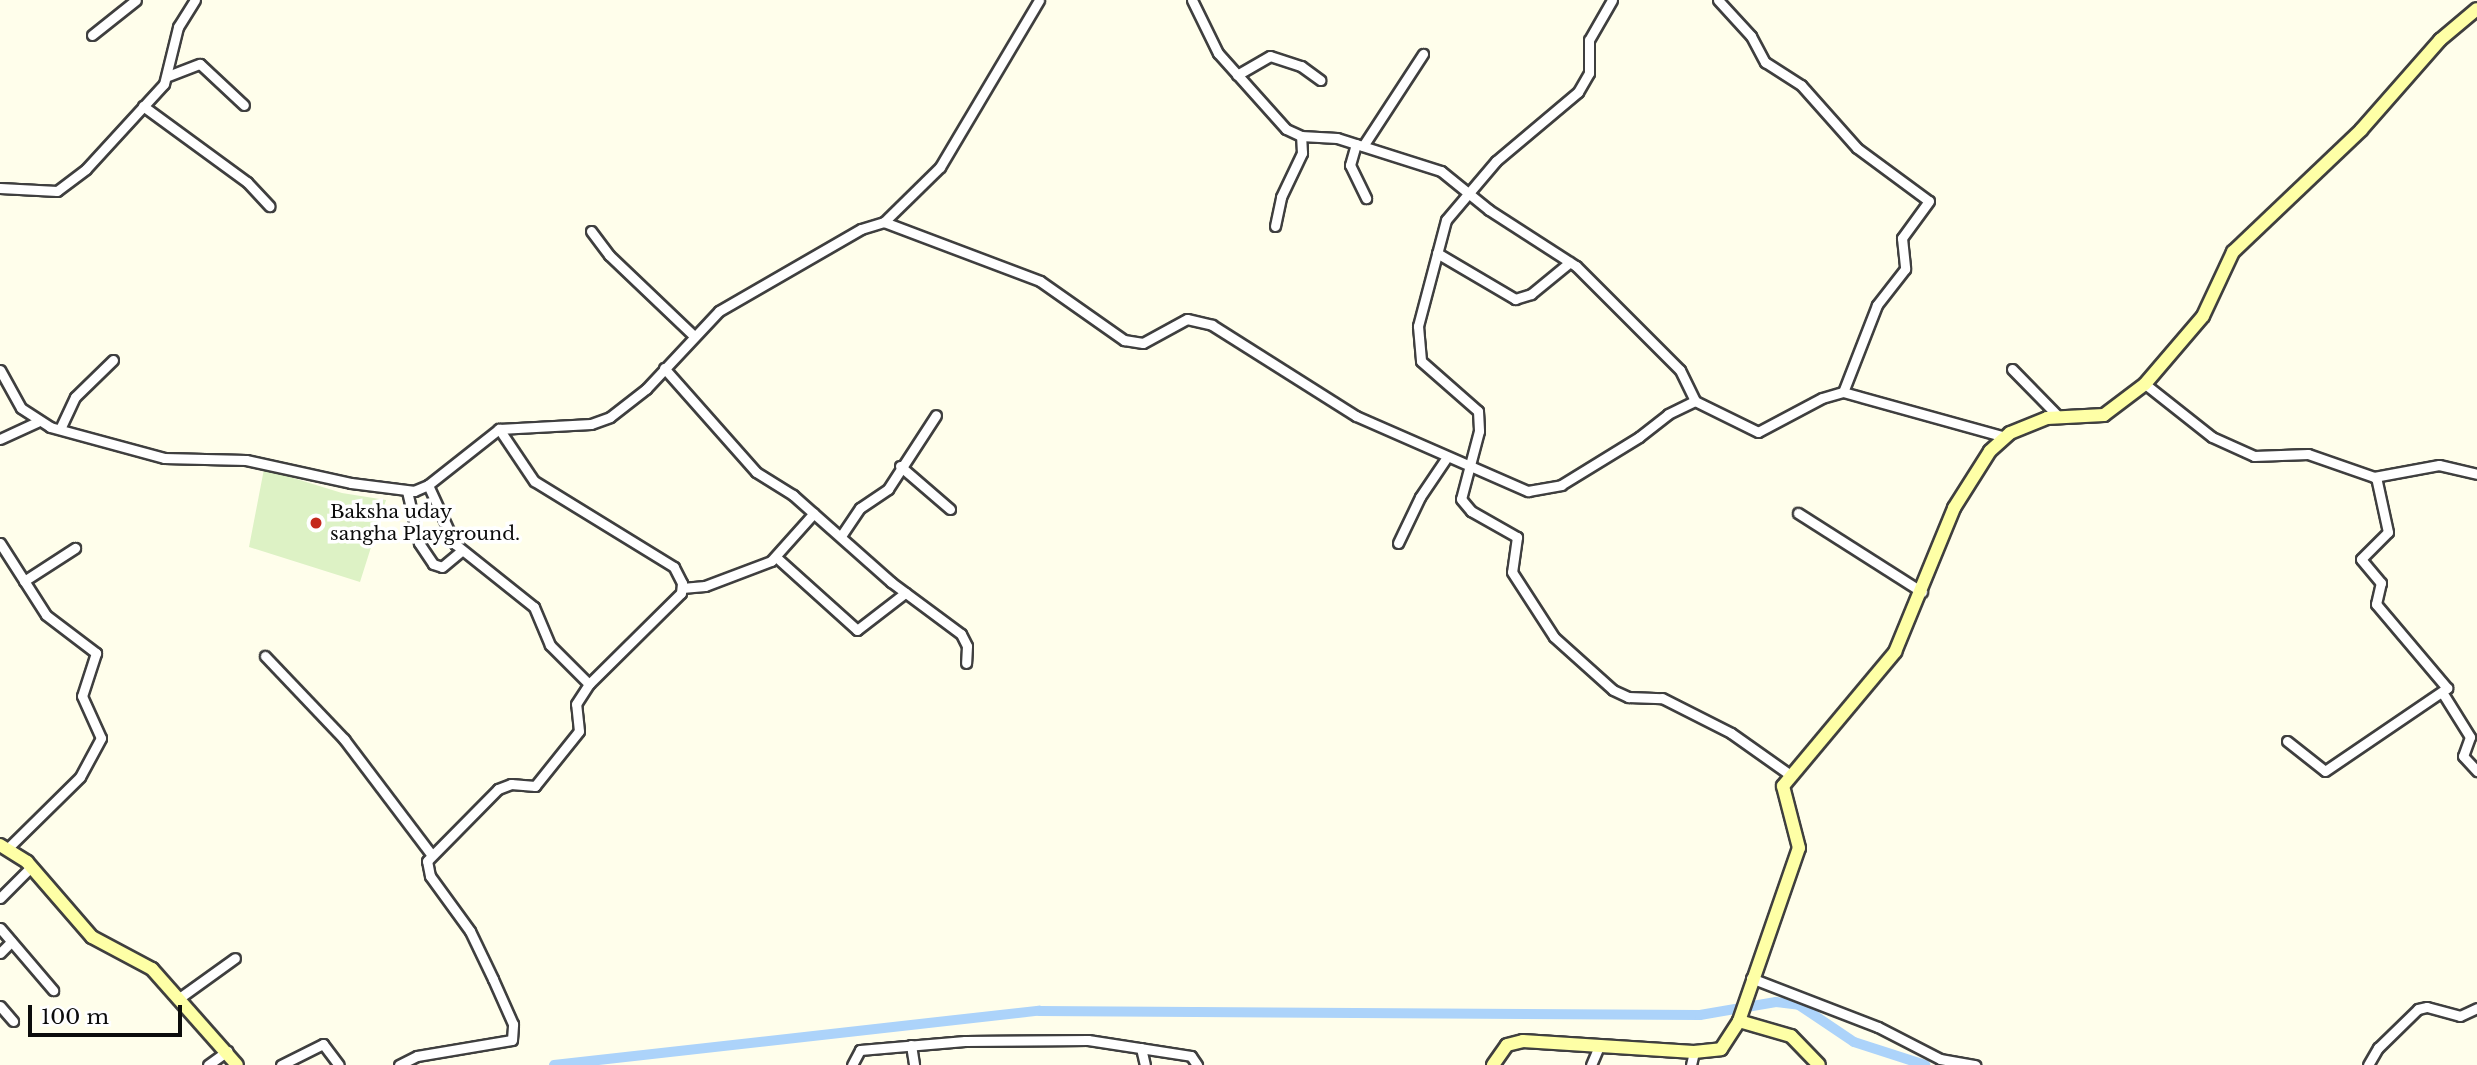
<!DOCTYPE html>
<style>
body{margin:0}
#map{position:relative;width:2477px;height:1065px;overflow:hidden;background:#fffeeb;font-family:"Libre Baskerville",serif}
div>[style]{position:absolute}
[style*='--x']{left:calc(var(--x)*1px);top:calc(var(--y)*1px);width:calc(var(--w)*1px);rotate:calc(var(--a)*1deg)}
.pitch>*{inset:0;background:#ddf2c5}
.canal>*{height:10px;margin:-5px;padding:0 5px;transform-origin:5px;border-radius:5px;background:#acd3fa}
.roads{filter:drop-shadow(2px 0 #3f3f3f) drop-shadow(-2px 0 #3f3f3f) drop-shadow(0 2px #3f3f3f) drop-shadow(0 -2px #3f3f3f)}
.street>*{height:9px;margin:-4.5px;padding:0 4.5px;transform-origin:4.5px;border-radius:4.5px;background:#fff}
.secondary>*{height:12px;margin:-6px;padding:0 6px;transform-origin:6px;border-radius:6px;background:#feffa6}
.dots>*{width:19px;height:19px;translate:-50% -50%;box-sizing:border-box;border:4px solid #fff;border-radius:50%}
span{translate:-50% -50%;white-space:nowrap;text-align:center;line-height:1.15;-webkit-text-stroke:7px #fff;paint-order:stroke}
.poi-label{font-size:19px;color:#0c0c0c}
.left{translate:0 -50%;text-align:left}
.scale{position:absolute;left:28px;top:1005px;width:154px;height:32px;box-sizing:border-box;border:4px solid #0c0c0c;border-top:0;padding-left:9px;font-size:21px;line-height:24px;white-space:nowrap;color:#0c0c0c;-webkit-text-stroke:5px #fff;paint-order:stroke}
</style>
<div id="map">
<div class="pitch">
<i style="clip-path:polygon(264px 469px,342px 493px,386px 500px,360px 582px,249px 547px)"></i>
</div>
<div class="canal">
<i style="--x:554;--y:1065;--w:488;--a:-6.4"></i>
<i style="--x:1039;--y:1011;--w:661;--a:0.35"></i>
<i style="--x:1700;--y:1015;--w:77;--a:-9.7"></i>
<i style="--x:1776;--y:1002;--w:23;--a:7"></i>
<i style="--x:1799;--y:1005;--w:66;--a:33.9"></i>
<i style="--x:1854;--y:1042;--w:75;--a:17.9"></i>
</div>
<div class="roads">
<div class="street">
<i style="--x:1192;--y:0;--w:59;--a:63.9"></i>
<i style="--x:1218;--y:53;--w:102;--a:48.2"></i>
<i style="--x:1286;--y:129;--w:17;--a:25"></i>
<i style="--x:1301;--y:136;--w:36;--a:3"></i>
<i style="--x:1337;--y:138;--w:109;--a:17.6"></i>
<i style="--x:1441;--y:171;--w:62;--a:39.1"></i>
<i style="--x:1489;--y:210;--w:103;--a:32.8"></i>
<i style="--x:1576;--y:266;--w:147;--a:45"></i>
<i style="--x:1680;--y:370;--w:34;--a:64"></i>
<i style="--x:1612;--y:0;--w:46;--a:119.9"></i>
<i style="--x:1589;--y:40;--w:33;--a:90"></i>
<i style="--x:1589;--y:73;--w:22;--a:120"></i>
<i style="--x:1578;--y:92;--w:107;--a:139.9"></i>
<i style="--x:1496;--y:161;--w:77;--a:130.3"></i>
<i style="--x:1446;--y:220;--w:110;--a:104.8"></i>
<i style="--x:1418;--y:326;--w:35;--a:85"></i>
<i style="--x:1421;--y:361;--w:76;--a:41.3"></i>
<i style="--x:1478;--y:411;--w:20;--a:87"></i>
<i style="--x:1479;--y:431;--w:70;--a:104.8"></i>
<i style="--x:1461;--y:499;--w:16;--a:50"></i>
<i style="--x:1471;--y:511;--w:53;--a:29.5"></i>
<i style="--x:1517;--y:537;--w:35;--a:98"></i>
<i style="--x:1512;--y:572;--w:77;--a:57.1"></i>
<i style="--x:1554;--y:637;--w:79;--a:41.9"></i>
<i style="--x:1613;--y:690;--w:17;--a:25"></i>
<i style="--x:1628;--y:697;--w:34;--a:2"></i>
<i style="--x:1662;--y:698;--w:77;--a:26.9"></i>
<i style="--x:1731;--y:733;--w:71;--a:35.3"></i>
<i style="--x:1718;--y:0;--w:49;--a:47.5"></i>
<i style="--x:1751;--y:36;--w:30;--a:62"></i>
<i style="--x:1765;--y:62;--w:43;--a:32.6"></i>
<i style="--x:1801;--y:85;--w:84;--a:48.4"></i>
<i style="--x:1857;--y:148;--w:89;--a:36.4"></i>
<i style="--x:1929;--y:201;--w:46;--a:126.1"></i>
<i style="--x:1902;--y:238;--w:31;--a:84"></i>
<i style="--x:1905;--y:269;--w:46;--a:127.9"></i>
<i style="--x:1877;--y:305;--w:93;--a:111.3"></i>
<i style="--x:92;--y:35;--w:56;--a:-38.5"></i>
<i style="--x:1237;--y:75;--w:38;--a:-30"></i>
<i style="--x:1270;--y:56;--w:33;--a:18"></i>
<i style="--x:1301;--y:66;--w:24;--a:36"></i>
<i style="--x:168;--y:76;--w:34;--a:-21"></i>
<i style="--x:200;--y:64;--w:60;--a:43"></i>
<i style="--x:143;--y:106;--w:129;--a:36.2"></i>
<i style="--x:247;--y:182;--w:33;--a:47"></i>
<i style="--x:1356;--y:144;--w:22;--a:106"></i>
<i style="--x:1350;--y:165;--w:37;--a:64"></i>
<i style="--x:1363;--y:146;--w:110;--a:-56.9"></i>
<i style="--x:0;--y:188;--w:57;--a:3"></i>
<i style="--x:57;--y:191;--w:36;--a:-37"></i>
<i style="--x:86;--y:169;--w:115;--a:-47.5"></i>
<i style="--x:164;--y:84;--w:59;--a:-76.2"></i>
<i style="--x:178;--y:27;--w:32;--a:-58"></i>
<i style="--x:884;--y:222;--w:78;--a:-44.5"></i>
<i style="--x:940;--y:167;--w:194;--a:-59.3"></i>
<i style="--x:1275;--y:226;--w:30;--a:-78"></i>
<i style="--x:1281;--y:197;--w:49;--a:-64.5"></i>
<i style="--x:1302;--y:153;--w:17;--a:-93"></i>
<i style="--x:591;--y:231;--w:30;--a:53"></i>
<i style="--x:609;--y:255;--w:117;--a:43.6"></i>
<i style="--x:1437;--y:253;--w:91;--a:30.5"></i>
<i style="--x:1515;--y:299;--w:17;--a:-17"></i>
<i style="--x:1531;--y:294;--w:50;--a:-39.4"></i>
<i style="--x:664;--y:368;--w:139;--a:48.5"></i>
<i style="--x:756;--y:472;--w:44;--a:31.9"></i>
<i style="--x:793;--y:495;--w:131;--a:41.6"></i>
<i style="--x:891;--y:582;--w:87;--a:36.6"></i>
<i style="--x:961;--y:634;--w:13;--a:63"></i>
<i style="--x:967;--y:646;--w:17;--a:93"></i>
<i style="--x:2012;--y:369;--w:66;--a:45.6"></i>
<i style="--x:0;--y:370;--w:43;--a:61.1"></i>
<i style="--x:21;--y:408;--w:35;--a:33"></i>
<i style="--x:50;--y:427;--w:118;--a:15.2"></i>
<i style="--x:164;--y:458;--w:82;--a:1.4"></i>
<i style="--x:246;--y:460;--w:107;--a:12.4"></i>
<i style="--x:351;--y:483;--w:64;--a:7.2"></i>
<i style="--x:414;--y:491;--w:15;--a:-23"></i>
<i style="--x:428;--y:485;--w:90;--a:-38.3"></i>
<i style="--x:499;--y:429;--w:92;--a:-3.1"></i>
<i style="--x:591;--y:424;--w:20;--a:-20"></i>
<i style="--x:610;--y:417;--w:46;--a:-37.9"></i>
<i style="--x:646;--y:389;--w:107;--a:-46.9"></i>
<i style="--x:719;--y:311;--w:164;--a:-30"></i>
<i style="--x:861;--y:229;--w:24;--a:-17"></i>
<i style="--x:884;--y:222;--w:167;--a:20.7"></i>
<i style="--x:1040;--y:281;--w:103;--a:35.1"></i>
<i style="--x:1124;--y:340;--w:19;--a:9"></i>
<i style="--x:1143;--y:343;--w:50;--a:-28.6"></i>
<i style="--x:1187;--y:319;--w:26;--a:13"></i>
<i style="--x:1212;--y:325;--w:170;--a:32.3"></i>
<i style="--x:1356;--y:416;--w:188;--a:23.6"></i>
<i style="--x:1528;--y:491;--w:34;--a:-10"></i>
<i style="--x:1561;--y:485;--w:92;--a:-31.6"></i>
<i style="--x:1639;--y:437;--w:37;--a:-38"></i>
<i style="--x:1668;--y:414;--w:30;--a:-26"></i>
<i style="--x:1695;--y:401;--w:70;--a:26.2"></i>
<i style="--x:1758;--y:432;--w:72;--a:-28"></i>
<i style="--x:1822;--y:398;--w:22;--a:-16"></i>
<i style="--x:1843;--y:392;--w:168;--a:15.5"></i>
<i style="--x:2145;--y:384;--w:85;--a:38.3"></i>
<i style="--x:2212;--y:437;--w:46;--a:24.3"></i>
<i style="--x:2254;--y:456;--w:54;--a:-2.1"></i>
<i style="--x:2308;--y:454;--w:70;--a:19.2"></i>
<i style="--x:2374;--y:477;--w:66;--a:-10.5"></i>
<i style="--x:2439;--y:465;--w:39;--a:13"></i>
<i style="--x:60;--y:429;--w:35;--a:-65"></i>
<i style="--x:75;--y:397;--w:53;--a:-44.2"></i>
<i style="--x:0;--y:439;--w:41;--a:-24.7"></i>
<i style="--x:900;--y:466;--w:66;--a:40.7"></i>
<i style="--x:428;--y:485;--w:65;--a:65.4"></i>
<i style="--x:455;--y:544;--w:101;--a:38.6"></i>
<i style="--x:534;--y:607;--w:41;--a:67.2"></i>
<i style="--x:550;--y:645;--w:55;--a:45"></i>
<i style="--x:407;--y:491;--w:53;--a:77"></i>
<i style="--x:419;--y:543;--w:25;--a:56"></i>
<i style="--x:433;--y:564;--w:9;--a:18"></i>
<i style="--x:442;--y:567;--w:25;--a:-40"></i>
<i style="--x:1798;--y:513;--w:147;--a:32.5"></i>
<i style="--x:841;--y:536;--w:34;--a:-56"></i>
<i style="--x:860;--y:508;--w:34;--a:-34"></i>
<i style="--x:888;--y:489;--w:88;--a:-57"></i>
<i style="--x:0;--y:543;--w:85;--a:57.4"></i>
<i style="--x:46;--y:615;--w:63;--a:37.2"></i>
<i style="--x:96;--y:653;--w:45;--a:108"></i>
<i style="--x:82;--y:696;--w:46;--a:65.7"></i>
<i style="--x:101;--y:738;--w:44;--a:118.3"></i>
<i style="--x:80;--y:777;--w:101;--a:135.4"></i>
<i style="--x:1398;--y:543;--w:51;--a:-64.4"></i>
<i style="--x:1420;--y:497;--w:48;--a:-56"></i>
<i style="--x:776;--y:557;--w:109;--a:42"></i>
<i style="--x:857;--y:630;--w:61;--a:-37.6"></i>
<i style="--x:24;--y:581;--w:61;--a:-32.9"></i>
<i style="--x:682;--y:588;--w:23;--a:-5"></i>
<i style="--x:705;--y:586;--w:71;--a:-20.7"></i>
<i style="--x:771;--y:561;--w:64;--a:-48.1"></i>
<i style="--x:265;--y:656;--w:115;--a:46.4"></i>
<i style="--x:344;--y:739;--w:144;--a:52.9"></i>
<i style="--x:2442;--y:692;--w:53;--a:58.1"></i>
<i style="--x:2470;--y:737;--w:20;--a:110"></i>
<i style="--x:2463;--y:756;--w:21;--a:47"></i>
<i style="--x:2287;--y:741;--w:48;--a:38.3"></i>
<i style="--x:2325;--y:771;--w:148;--a:-34.2"></i>
<i style="--x:2447;--y:688;--w:110;--a:-130.2"></i>
<i style="--x:2376;--y:604;--w:22;--a:-77"></i>
<i style="--x:2381;--y:583;--w:31;--a:-130"></i>
<i style="--x:2361;--y:559;--w:38;--a:-45"></i>
<i style="--x:2388;--y:532;--w:56;--a:-102.3"></i>
<i style="--x:0;--y:898;--w:44;--a:-45"></i>
<i style="--x:0;--y:928;--w:82;--a:49.5"></i>
<i style="--x:0;--y:953;--w:16;--a:-45"></i>
<i style="--x:1751;--y:978;--w:136;--a:21.1"></i>
<i style="--x:1878;--y:1027;--w:70;--a:27.3"></i>
<i style="--x:1940;--y:1059;--w:36;--a:10"></i>
<i style="--x:178;--y:999;--w:70;--a:-35.7"></i>
<i style="--x:0;--y:1006;--w:20;--a:49"></i>
<i style="--x:911;--y:1045;--w:20;--a:81"></i>
<i style="--x:1141;--y:1048;--w:17;--a:77"></i>
<i style="--x:208;--y:1065;--w:24;--a:-36"></i>
<i style="--x:281;--y:1065;--w:47;--a:-26.6"></i>
<i style="--x:323;--y:1044;--w:26;--a:53"></i>
<i style="--x:399;--y:1065;--w:20;--a:-27"></i>
<i style="--x:417;--y:1056;--w:96;--a:-9.6"></i>
<i style="--x:512;--y:1040;--w:16;--a:-86"></i>
<i style="--x:513;--y:1024;--w:49;--a:-114"></i>
<i style="--x:493;--y:979;--w:53;--a:-115.6"></i>
<i style="--x:470;--y:931;--w:68;--a:-126"></i>
<i style="--x:430;--y:876;--w:15;--a:-101"></i>
<i style="--x:427;--y:861;--w:101;--a:-45.4"></i>
<i style="--x:498;--y:789;--w:14;--a:-21"></i>
<i style="--x:511;--y:784;--w:24;--a:5"></i>
<i style="--x:535;--y:786;--w:70;--a:-51.3"></i>
<i style="--x:579;--y:731;--w:27;--a:-96"></i>
<i style="--x:576;--y:704;--w:24;--a:-57"></i>
<i style="--x:589;--y:684;--w:129;--a:-44.7"></i>
<i style="--x:681;--y:593;--w:10;--a:-84"></i>
<i style="--x:682;--y:583;--w:18;--a:-117"></i>
<i style="--x:674;--y:567;--w:164;--a:-148.4"></i>
<i style="--x:534;--y:481;--w:63;--a:-123.9"></i>
<i style="--x:852;--y:1065;--w:17;--a:-62"></i>
<i style="--x:860;--y:1050;--w:105;--a:-4.9"></i>
<i style="--x:965;--y:1041;--w:123;--a:-0.5"></i>
<i style="--x:1088;--y:1040;--w:104;--a:8.8"></i>
<i style="--x:1191;--y:1056;--w:11;--a:56"></i>
<i style="--x:1591;--y:1065;--w:21;--a:-67"></i>
<i style="--x:1691;--y:1065;--w:13;--a:-77"></i>
<i style="--x:2368;--y:1065;--w:20;--a:-60"></i>
<i style="--x:2378;--y:1048;--w:56;--a:-44.3"></i>
<i style="--x:2418;--y:1009;--w:9;--a:-13"></i>
<i style="--x:2427;--y:1007;--w:34;--a:15"></i>
<i style="--x:2460;--y:1016;--w:19;--a:-25"></i>
</div>
<div class="secondary">
<i style="--x:0;--y:845;--w:32;--a:32"></i>
<i style="--x:27;--y:862;--w:99;--a:49.1"></i>
<i style="--x:92;--y:937;--w:68;--a:28.1"></i>
<i style="--x:152;--y:969;--w:128;--a:48.5"></i>
<i style="--x:1739;--y:1021;--w:54;--a:16.1"></i>
<i style="--x:1791;--y:1036;--w:40;--a:46"></i>
<i style="--x:1493;--y:1065;--w:24;--a:-55"></i>
<i style="--x:1507;--y:1045;--w:16;--a:-14"></i>
<i style="--x:1523;--y:1041;--w:171;--a:3.7"></i>
<i style="--x:1694;--y:1052;--w:27;--a:-6"></i>
<i style="--x:1721;--y:1049;--w:33;--a:-57"></i>
<i style="--x:1739;--y:1021;--w:183;--a:-70.9"></i>
<i style="--x:1799;--y:848;--w:64;--a:-104.5"></i>
<i style="--x:1783;--y:786;--w:175;--a:-50.1"></i>
<i style="--x:1895;--y:652;--w:156;--a:-67.7"></i>
<i style="--x:1954;--y:508;--w:67;--a:-57.7"></i>
<i style="--x:1990;--y:451;--w:27;--a:-42"></i>
<i style="--x:2010;--y:433;--w:40;--a:-22"></i>
<i style="--x:2047;--y:418;--w:57;--a:-3"></i>
<i style="--x:2104;--y:415;--w:51;--a:-37.1"></i>
<i style="--x:2145;--y:384;--w:89;--a:-49.5"></i>
<i style="--x:2203;--y:316;--w:71;--a:-64.9"></i>
<i style="--x:2233;--y:252;--w:177;--a:-43.6"></i>
<i style="--x:2361;--y:130;--w:120;--a:-48.7"></i>
<i style="--x:2440;--y:40;--w:48;--a:-40"></i>
</div>
</div>
<div class="dots">
<i style="left:316px;top:523px;background:#c4291c"></i>
</div>
<div class="poi-label">
<span class="left" style="left:330px;top:523px">Baksha uday<br>sangha Playground.</span>
</div>
<div class="scale">100 m</div>
</div>
